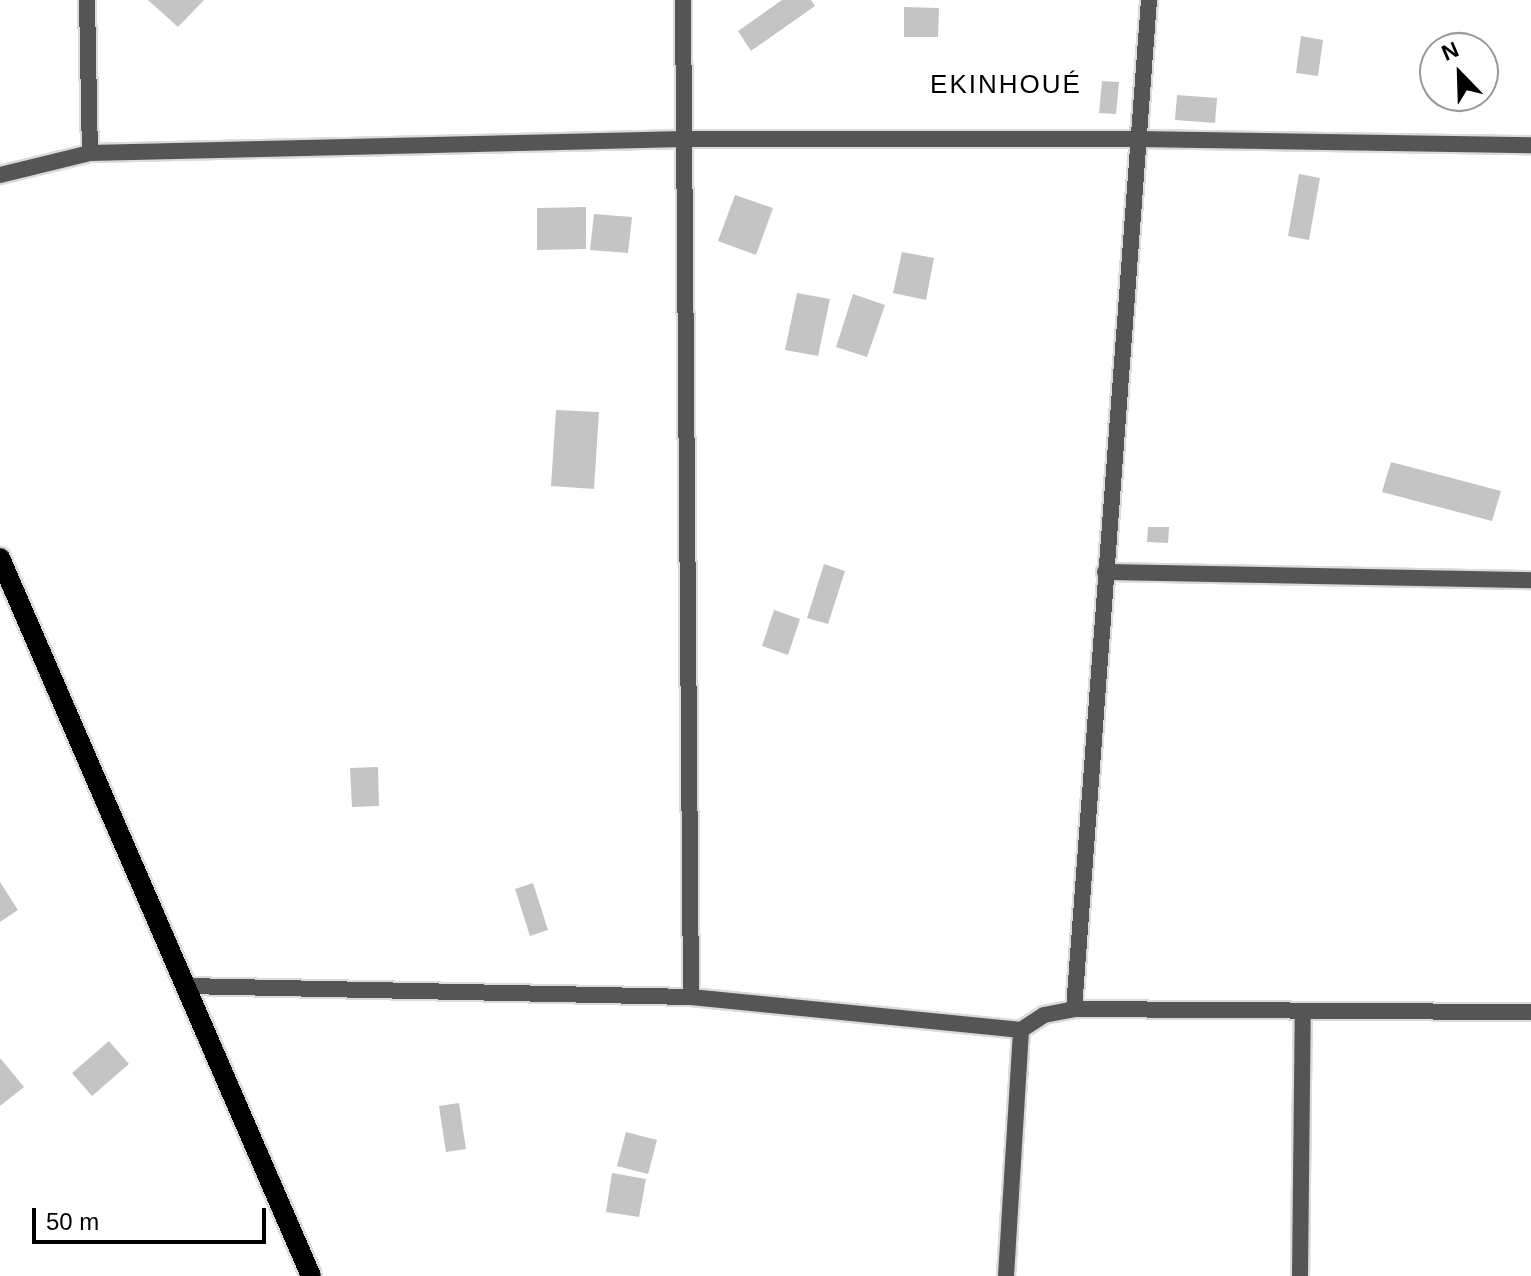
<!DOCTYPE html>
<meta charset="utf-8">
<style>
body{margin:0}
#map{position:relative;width:1531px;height:1276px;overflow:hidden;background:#fff;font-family:Helvetica,sans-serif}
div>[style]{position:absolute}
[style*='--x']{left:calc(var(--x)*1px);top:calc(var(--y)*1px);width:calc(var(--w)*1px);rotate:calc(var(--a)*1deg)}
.building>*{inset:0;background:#c4c4c4}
.roads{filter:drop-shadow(2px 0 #dbdbdb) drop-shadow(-2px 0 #dbdbdb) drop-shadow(0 2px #dbdbdb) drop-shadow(0 -2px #dbdbdb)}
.street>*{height:16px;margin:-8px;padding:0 8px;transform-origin:8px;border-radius:8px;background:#555}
.primary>*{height:20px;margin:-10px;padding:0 10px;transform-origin:10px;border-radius:10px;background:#000}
span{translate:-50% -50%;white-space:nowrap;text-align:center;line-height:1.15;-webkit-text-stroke:6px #fff;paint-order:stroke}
.quarter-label{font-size:26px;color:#000;letter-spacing:2px}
.north{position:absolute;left:1419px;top:32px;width:80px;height:80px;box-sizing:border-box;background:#fff;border:2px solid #999;border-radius:50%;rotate:337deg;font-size:22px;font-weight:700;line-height:32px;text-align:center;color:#000}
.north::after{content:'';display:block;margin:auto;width:28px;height:36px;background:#000;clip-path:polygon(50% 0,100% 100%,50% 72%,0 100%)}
.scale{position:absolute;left:32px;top:1208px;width:234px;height:36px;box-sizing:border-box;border:4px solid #000;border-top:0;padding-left:10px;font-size:24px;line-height:28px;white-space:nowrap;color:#000;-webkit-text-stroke:6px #fff;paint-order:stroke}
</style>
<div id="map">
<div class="building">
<i style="clip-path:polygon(148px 0,204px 0,178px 27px)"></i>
<i style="clip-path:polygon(782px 0,811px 0,815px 6px,751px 51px,738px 31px)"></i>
<i style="clip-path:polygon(904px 7px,939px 8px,938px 37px,904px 37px)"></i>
<i style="clip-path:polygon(1301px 36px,1323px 40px,1318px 76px,1296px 73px)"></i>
<i style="clip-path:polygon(1483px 56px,1490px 58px,1484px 79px,1483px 78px)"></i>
<i style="clip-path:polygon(1102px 81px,1119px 82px,1116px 114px,1099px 113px)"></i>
<i style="clip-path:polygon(1177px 95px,1217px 98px,1215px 123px,1175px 120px)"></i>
<i style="clip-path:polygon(1299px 174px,1320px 178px,1309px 240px,1288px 236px)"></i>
<i style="clip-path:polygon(735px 195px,773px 208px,756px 255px,718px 241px)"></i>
<i style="clip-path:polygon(586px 207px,586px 249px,537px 250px,537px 208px)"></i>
<i style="clip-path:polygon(594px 214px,632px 217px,628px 253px,590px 250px)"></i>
<i style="clip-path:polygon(902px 252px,934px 258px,926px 300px,893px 293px)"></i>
<i style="clip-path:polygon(797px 293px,830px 299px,818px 356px,785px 350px)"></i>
<i style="clip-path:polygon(853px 294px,885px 305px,867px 357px,836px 347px)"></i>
<i style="clip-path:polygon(556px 410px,599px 412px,594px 489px,551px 486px)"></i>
<i style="clip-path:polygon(1391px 462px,1501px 491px,1492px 521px,1382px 492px)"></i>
<i style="clip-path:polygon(1148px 527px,1169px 527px,1168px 543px,1147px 542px)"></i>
<i style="clip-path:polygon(824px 564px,845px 571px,828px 624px,807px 618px)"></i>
<i style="clip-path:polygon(774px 610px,800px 619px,788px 655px,762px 646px)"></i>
<i style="clip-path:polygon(378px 767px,379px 806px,352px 807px,350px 768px)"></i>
<i style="clip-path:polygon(0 882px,18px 910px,0 922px)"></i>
<i style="clip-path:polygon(533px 883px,548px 930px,530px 936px,515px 889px)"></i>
<i style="clip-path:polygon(109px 1041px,129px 1064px,92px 1096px,72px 1073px)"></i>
<i style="clip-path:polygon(0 1058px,24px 1087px,0 1106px)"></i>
<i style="clip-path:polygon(459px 1103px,466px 1149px,446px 1152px,439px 1106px)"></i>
<i style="clip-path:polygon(626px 1132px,657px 1140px,648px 1174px,617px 1166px)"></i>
<i style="clip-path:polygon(612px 1173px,646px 1179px,639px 1217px,606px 1212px)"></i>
</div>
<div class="roads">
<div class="street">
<i style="--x:87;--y:0;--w:153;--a:88.9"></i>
<i style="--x:683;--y:0;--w:997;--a:89.54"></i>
<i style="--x:0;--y:175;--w:93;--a:-13.7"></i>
<i style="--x:90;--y:153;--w:594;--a:-1.35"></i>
<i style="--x:684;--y:139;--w:453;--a:0"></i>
<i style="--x:1137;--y:139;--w:394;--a:0.9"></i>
<i style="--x:1105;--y:572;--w:426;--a:1.1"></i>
<i style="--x:186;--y:986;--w:505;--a:1.25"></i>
<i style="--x:691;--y:997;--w:332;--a:5.7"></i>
<i style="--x:1021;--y:1030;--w:27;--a:-33"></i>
<i style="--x:1044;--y:1015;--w:31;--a:-11"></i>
<i style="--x:1074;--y:1009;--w:457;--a:0.4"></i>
<i style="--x:1074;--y:1009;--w:1012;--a:-85.75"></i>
<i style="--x:1006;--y:1276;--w:246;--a:-86.5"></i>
<i style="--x:1300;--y:1276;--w:265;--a:-89.4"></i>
</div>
<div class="primary">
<i style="--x:0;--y:558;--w:782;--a:66.58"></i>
</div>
</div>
<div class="quarter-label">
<span style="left:1006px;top:85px">EKINHOUÉ</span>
</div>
<div class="north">N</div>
<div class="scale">50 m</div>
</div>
